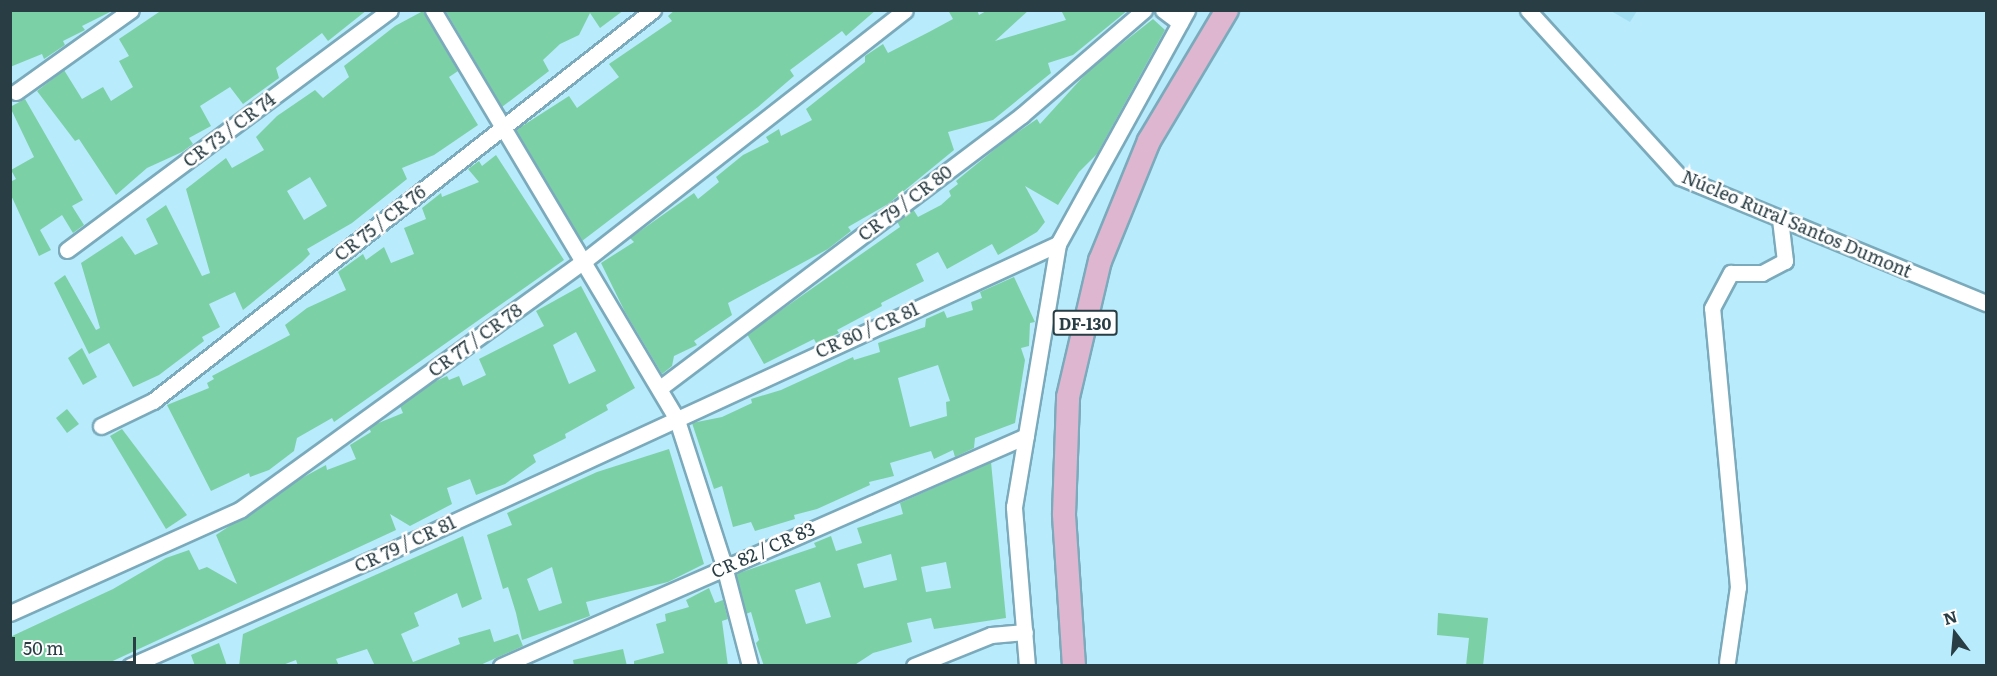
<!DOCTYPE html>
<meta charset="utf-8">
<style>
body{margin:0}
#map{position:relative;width:1997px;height:676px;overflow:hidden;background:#b8ebfc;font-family:Literata,serif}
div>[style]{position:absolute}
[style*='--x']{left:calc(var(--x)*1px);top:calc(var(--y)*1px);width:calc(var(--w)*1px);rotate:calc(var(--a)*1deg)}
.built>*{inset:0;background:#a3dff2}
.building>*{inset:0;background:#7cd0a6}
.roads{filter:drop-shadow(2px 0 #7aaabb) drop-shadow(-2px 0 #7aaabb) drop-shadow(0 2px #7aaabb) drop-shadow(0 -2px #7aaabb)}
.minor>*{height:15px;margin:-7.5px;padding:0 7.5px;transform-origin:7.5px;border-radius:7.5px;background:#fff}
.primary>*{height:22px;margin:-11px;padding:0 11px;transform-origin:11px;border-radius:11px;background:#dfb6d0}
span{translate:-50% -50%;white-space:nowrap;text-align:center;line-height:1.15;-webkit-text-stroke:5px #fff;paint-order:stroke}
.shield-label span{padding:2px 4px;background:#fff;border:2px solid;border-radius:4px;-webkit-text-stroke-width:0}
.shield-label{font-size:16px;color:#283d44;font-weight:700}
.street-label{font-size:18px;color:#283d44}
.frame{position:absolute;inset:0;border:12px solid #283d44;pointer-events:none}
.north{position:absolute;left:1925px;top:604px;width:60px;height:60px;-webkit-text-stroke:4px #fff;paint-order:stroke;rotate:344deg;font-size:16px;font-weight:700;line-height:24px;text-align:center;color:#283d44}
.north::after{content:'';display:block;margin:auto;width:21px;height:27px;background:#283d44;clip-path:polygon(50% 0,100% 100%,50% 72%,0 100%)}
.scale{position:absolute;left:12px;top:637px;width:124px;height:27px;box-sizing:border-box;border:3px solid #283d44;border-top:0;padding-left:8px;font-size:18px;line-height:21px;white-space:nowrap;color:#283d44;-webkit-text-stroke:4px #fff;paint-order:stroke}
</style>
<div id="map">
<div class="built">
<i style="clip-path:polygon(1611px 11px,1637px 11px,1630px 22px)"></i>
</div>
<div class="building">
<i style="clip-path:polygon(10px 10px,114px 10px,82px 26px,85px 30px,63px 41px,65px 45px,44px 59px,42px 54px,10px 67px)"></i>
<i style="clip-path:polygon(162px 10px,367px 10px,328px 41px,322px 33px,276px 68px,279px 78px,243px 104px,230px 87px,200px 106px,211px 126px,189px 138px,193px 144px,182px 152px,147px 168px,116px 195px,79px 139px,75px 141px,37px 91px,64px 70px,82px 99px,103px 87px,111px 101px,133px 87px,119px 61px,129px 56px,119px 39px)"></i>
<i style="clip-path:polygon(445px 10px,624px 10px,600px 28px,590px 13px,579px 35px,560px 44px,543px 60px,549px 71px,502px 107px)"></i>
<i style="clip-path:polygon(675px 10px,876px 10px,846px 36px,842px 31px,790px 70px,794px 76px,758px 107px,582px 241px,516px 130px,569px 96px,577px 108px,619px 77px,609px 64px,672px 21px,668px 16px)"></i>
<i style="clip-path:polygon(948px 10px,977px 10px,979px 15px,988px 10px,1029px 10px,995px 41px,1066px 20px,1061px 10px,1128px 10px,1073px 55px,1048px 63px,1051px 73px,993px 120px,948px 132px,954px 150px,888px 204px,848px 227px,851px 231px,828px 249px,728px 303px,732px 315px,694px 341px,697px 345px,674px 356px,672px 366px,662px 374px,625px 312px,601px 263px,634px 242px,630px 238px,694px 193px,698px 199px,719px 182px,716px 177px,743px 155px,769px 142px,766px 137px,779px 129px,781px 136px,812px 120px,806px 109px,865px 62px,865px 56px,883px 44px,888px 53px,929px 32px,953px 19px)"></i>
<i style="clip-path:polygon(evenodd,423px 11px,458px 71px,449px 77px,478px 125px,434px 155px,402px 168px,407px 179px,352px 223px,307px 249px,310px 254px,302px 262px,243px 310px,235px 292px,209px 304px,220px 327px,202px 337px,204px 341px,159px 375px,133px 387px,109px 343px,89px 354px,54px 283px,65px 275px,96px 330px,100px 328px,81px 263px,122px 236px,135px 255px,158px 244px,146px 219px,166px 205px,202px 276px,210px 273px,186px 189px,226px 158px,232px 168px,264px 150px,256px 137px,277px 116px,315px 90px,323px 98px,349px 77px,344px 66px,395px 26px,423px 11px,310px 177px,327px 206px,304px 220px,287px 191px,310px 177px)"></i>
<i style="clip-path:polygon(1153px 19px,1165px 30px,1097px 154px,1079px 172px,1058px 205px,1025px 186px,1045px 222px,1037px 232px,998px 255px,992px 244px,947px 269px,938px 252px,916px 264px,924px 281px,881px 303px,882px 306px,837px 330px,839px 333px,816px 343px,814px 339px,764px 364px,747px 334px,900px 227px,897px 221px,913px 209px,918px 217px,941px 205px,951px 196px,949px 191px,958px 184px,956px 181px,1006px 140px,1037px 119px,1040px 124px,1091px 68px)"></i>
<i style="clip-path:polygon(25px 99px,83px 200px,72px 206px,84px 225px,73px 233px,62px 215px,40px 230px,51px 250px,39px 256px,10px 193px,10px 182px,16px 179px,11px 170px,34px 157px,10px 107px)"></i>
<i style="clip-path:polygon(496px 155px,564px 260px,334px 422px,332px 418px,297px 438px,294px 451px,269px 470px,250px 477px,249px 473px,211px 491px,167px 405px,209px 388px,207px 383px,214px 379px,212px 376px,290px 335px,285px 325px,307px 308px,346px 290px,338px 272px,363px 254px,366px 260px,384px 247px,391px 263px,414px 254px,404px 228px,426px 219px,422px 208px,441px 193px,442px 197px,479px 182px,468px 169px,479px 161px,482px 166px)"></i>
<i style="clip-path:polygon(evenodd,1014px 277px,1035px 322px,1030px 323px,1029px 346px,1021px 348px,1025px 360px,1015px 423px,975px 438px,974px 448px,955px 457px,953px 450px,934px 459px,931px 451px,890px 463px,894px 476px,869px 482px,870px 485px,817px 509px,794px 515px,795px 519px,755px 531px,751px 522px,733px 527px,722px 486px,714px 489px,692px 423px,722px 417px,752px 403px,751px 399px,781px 390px,853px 357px,854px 360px,880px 352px,878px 343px,925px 327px,926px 319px,944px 311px,947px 318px,973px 310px,971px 302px,982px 298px,980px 292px,1014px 277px,938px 365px,950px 401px,946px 402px,947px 416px,910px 427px,898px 378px,938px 365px)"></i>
<i style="clip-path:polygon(evenodd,581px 286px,635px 388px,606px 405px,608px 410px,565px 434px,566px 438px,533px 455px,536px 462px,505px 484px,476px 495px,470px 479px,447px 488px,452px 504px,410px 526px,390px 514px,396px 530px,102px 666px,10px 666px,10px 637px,113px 589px,166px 558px,189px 550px,199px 570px,207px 567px,237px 584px,216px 535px,300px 479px,326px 465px,327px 470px,356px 459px,350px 445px,371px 432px,369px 428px,376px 424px,403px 413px,400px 406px,432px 383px,447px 376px,449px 380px,459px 376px,463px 386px,486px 375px,479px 359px,544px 326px,536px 311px,581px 286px,576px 332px,596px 371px,569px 384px,553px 345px,576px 332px)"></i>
<i style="clip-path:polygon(82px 348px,97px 377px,83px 385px,68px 358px)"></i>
<i style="clip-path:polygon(67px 409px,79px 424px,67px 433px,56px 418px)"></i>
<i style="clip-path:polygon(122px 429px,187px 515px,166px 529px,110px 436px)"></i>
<i style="clip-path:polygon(evenodd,669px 449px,704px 564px,668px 582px,586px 602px,590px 616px,522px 640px,516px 613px,508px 587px,503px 589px,487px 535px,512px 525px,507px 513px,597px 472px,669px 449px,552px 567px,562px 603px,539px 611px,527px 579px,552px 567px)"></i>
<i style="clip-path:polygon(evenodd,991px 462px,1006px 618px,934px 629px,931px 618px,907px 623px,912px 642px,873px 653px,853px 666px,764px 666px,756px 643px,759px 640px,751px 612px,746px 614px,736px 574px,816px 547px,814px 543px,831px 536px,836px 551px,862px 543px,857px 528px,903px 514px,900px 503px,991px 462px,891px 554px,897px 580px,864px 588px,857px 564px,891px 554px,991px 462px,946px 562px,951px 588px,926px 592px,921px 567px,946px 562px,991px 462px,820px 582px,831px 617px,806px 624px,795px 590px,820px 582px)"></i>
<i style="clip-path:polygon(463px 536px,482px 599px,462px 608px,457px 593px,414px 613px,419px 626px,401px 634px,413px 662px,460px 644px,458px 638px,490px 629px,494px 642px,518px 634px,523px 646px,478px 666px,375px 666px,367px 649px,336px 659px,339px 666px,298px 666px,296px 660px,280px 666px,239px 666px,243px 634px)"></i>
<i style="clip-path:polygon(709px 588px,715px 603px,723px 600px,728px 619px,722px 621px,728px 666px,634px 666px,634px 661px,664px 653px,656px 624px,666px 621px,665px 614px,689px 607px,686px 600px)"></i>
<i style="clip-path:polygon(1438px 613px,1488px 618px,1483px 666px,1466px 666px,1469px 638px,1437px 635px)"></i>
<i style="clip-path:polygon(219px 643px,227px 666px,195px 666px,191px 655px)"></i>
<i style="clip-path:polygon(623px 649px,627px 666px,574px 666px,573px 660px)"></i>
</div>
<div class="roads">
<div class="minor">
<i style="--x:433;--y:10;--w:474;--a:59.2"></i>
<i style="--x:676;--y:417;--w:157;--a:72.1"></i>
<i style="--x:724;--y:566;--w:103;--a:75.4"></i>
<i style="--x:1163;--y:10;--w:21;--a:37"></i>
<i style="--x:1528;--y:10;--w:226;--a:47.7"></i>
<i style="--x:1680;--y:177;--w:331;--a:22.4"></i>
<i style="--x:16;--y:92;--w:141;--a:-35.5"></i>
<i style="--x:67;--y:250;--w:402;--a:-36.6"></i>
<i style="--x:660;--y:388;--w:453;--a:-37"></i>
<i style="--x:1022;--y:115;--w:161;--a:-40.7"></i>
<i style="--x:101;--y:426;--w:58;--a:-25.7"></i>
<i style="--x:153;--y:401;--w:635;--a:-38.03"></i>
<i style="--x:10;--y:613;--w:253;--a:-24.2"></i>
<i style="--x:241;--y:509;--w:423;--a:-35.9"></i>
<i style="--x:584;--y:261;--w:407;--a:-38"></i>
<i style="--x:1727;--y:662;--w:76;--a:-81.7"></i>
<i style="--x:1738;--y:587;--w:280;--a:-95.3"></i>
<i style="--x:1712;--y:308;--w:40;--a:-62"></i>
<i style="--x:1731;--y:273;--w:31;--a:0"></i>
<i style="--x:1762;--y:273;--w:26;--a:-28"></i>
<i style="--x:1785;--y:261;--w:42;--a:-96.8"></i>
<i style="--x:130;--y:666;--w:266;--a:-23.8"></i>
<i style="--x:373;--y:559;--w:754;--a:-24.7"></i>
<i style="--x:501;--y:666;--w:573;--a:-23.66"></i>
<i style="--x:914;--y:666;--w:83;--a:-21.9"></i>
<i style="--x:991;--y:635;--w:34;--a:-5"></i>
<i style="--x:1027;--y:666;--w:160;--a:-94.7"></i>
<i style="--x:1014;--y:507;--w:267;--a:-80.5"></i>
<i style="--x:1058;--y:244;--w:267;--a:-61.1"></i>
</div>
<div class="primary">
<i style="--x:1074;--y:666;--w:152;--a:-93.8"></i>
<i style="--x:1064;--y:514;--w:117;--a:-88"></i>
<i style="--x:1068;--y:397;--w:140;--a:-76.8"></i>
<i style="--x:1100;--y:261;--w:130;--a:-67.8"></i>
<i style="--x:1149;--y:141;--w:152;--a:-59.2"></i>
</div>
</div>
<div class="shield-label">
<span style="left:1085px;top:323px">DF-130</span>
</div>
<div class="street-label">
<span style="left:229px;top:130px;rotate:-37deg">CR 73 / CR 74</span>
<span style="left:905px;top:203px;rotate:-37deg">CR 79 / CR 80</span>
<span style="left:380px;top:223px;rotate:-38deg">CR 75 / CR 76</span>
<span style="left:1797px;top:224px;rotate:23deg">Núcleo Rural Santos Dumont</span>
<span style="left:867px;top:330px;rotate:-24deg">CR 80 / CR 81</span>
<span style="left:475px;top:340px;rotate:-36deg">CR 77 / CR 78</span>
<span style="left:405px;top:544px;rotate:-25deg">CR 79 / CR 81</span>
<span style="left:763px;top:550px;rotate:-24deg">CR 82 / CR 83</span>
</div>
<div class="frame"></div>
<div class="north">N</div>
<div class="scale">50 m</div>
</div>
